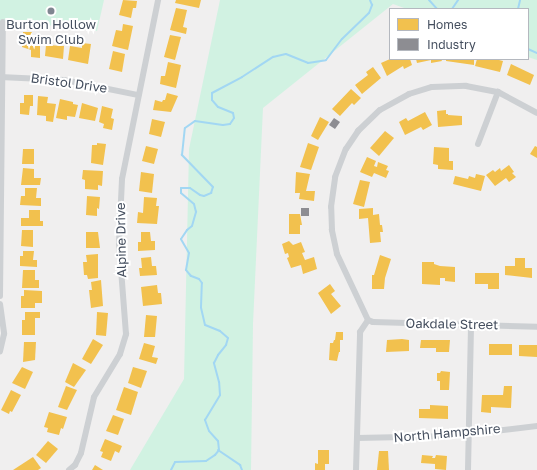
<!DOCTYPE html>
<style>
body{margin:0}
#map{position:relative;width:537px;height:470px;overflow:hidden;background:#f0efef;font-family:"Golos Text",sans-serif}
div>[style]{position:absolute}
[style*='--x']{left:calc(var(--x)*1px);top:calc(var(--y)*1px);width:calc(var(--w)*1px);rotate:calc(var(--a)*1deg)}
.green>*{inset:0;background:#d1f2e2}
.homes>*{inset:0;background:#f2c14e}
.industry>*{inset:0;background:#8d8d92}
.stream>*{height:2px;margin:-1px;padding:0 1px;transform-origin:1px;border-radius:1px;background:#a2d7f3}
.street>*{height:6px;margin:-3px;padding:0 3px;transform-origin:3px;border-radius:3px;background:#cdd0d3}
.dots>*{width:11px;height:11px;translate:-50% -50%;box-sizing:border-box;border:2px solid #fff;border-radius:50%}
span{translate:-50% -50%;white-space:nowrap;text-align:center;line-height:1.15;-webkit-text-stroke:4px #fff;paint-order:stroke}
.poi-label{font-size:13px;color:#444e5e}
.street-label{font-size:13px;color:#444e5e}
.legend{position:absolute;left:389px;top:8px;width:140px;height:52px;box-sizing:border-box;background:#fff;border:1px solid #b4b8bf;margin:0;padding:5px 7px;list-style:none;font-size:12px;color:#444e5e}
.legend li{display:flex;align-items:center;gap:8px;height:20px}
.legend b{width:20px;border:1px solid #b4b8bf}
</style>
<div id="map">
<div class="green">
<i style="clip-path:polygon(0 0,104px 0,97px 31px,72px 27px,0 22px)"></i>
<i style="clip-path:polygon(220px 0,537px 0,537px 60px,528px 57px,528px 9px,407px 9px,393px 4px,263px 108px,253px 324px,251px 470px,130px 470px,184px 379px,189px 149px)"></i>
</div>
<div class="homes">
<i style="clip-path:polygon(123px 0,137px 1px,136px 8px,133px 8px,131px 18px,119px 15px)"></i>
<i style="clip-path:polygon(176px 0,201px 0,199px 8px,175px 3px)"></i>
<i style="clip-path:polygon(176px 8px,187px 10px,183px 27px,187px 28px,186px 34px,170px 30px)"></i>
<i style="clip-path:polygon(123px 24px,133px 26px,128px 50px,112px 46px,116px 30px,122px 31px)"></i>
<i style="clip-path:polygon(23px 32px,32px 32px,32px 39px,40px 39px,40px 58px,31px 57px,31px 50px,22px 47px)"></i>
<i style="clip-path:polygon(170px 35px,181px 37px,175px 60px,164px 57px)"></i>
<i style="clip-path:polygon(82px 43px,91px 44px,88px 64px,68px 60px,70px 46px,82px 48px)"></i>
<i style="clip-path:polygon(46px 45px,64px 46px,63px 59px,45px 56px)"></i>
<i style="clip-path:polygon(113px 51px,125px 54px,122px 72px,109px 69px)"></i>
<i style="clip-path:polygon(390px 59px,410px 59px,412px 65px,404px 69px,403px 66px,387px 76px,381px 63px)"></i>
<i style="clip-path:polygon(416px 59px,441px 59px,442px 61px,431px 63px,431px 60px,417px 63px)"></i>
<i style="clip-path:polygon(446px 59px,474px 59px,474px 65px,446px 61px)"></i>
<i style="clip-path:polygon(477px 59px,495px 59px,503px 61px,500px 72px,475px 66px)"></i>
<i style="clip-path:polygon(168px 62px,181px 65px,176px 88px,160px 84px,161px 76px,165px 76px)"></i>
<i style="clip-path:polygon(511px 64px,534px 75px,530px 85px,507px 75px)"></i>
<i style="clip-path:polygon(373px 67px,381px 78px,362px 94px,355px 85px,368px 75px,366px 72px)"></i>
<i style="clip-path:polygon(351px 89px,361px 98px,354px 105px,352px 103px,340px 116px,332px 109px)"></i>
<i style="clip-path:polygon(167px 93px,178px 96px,171px 112px,153px 110px,155px 100px,162px 102px,163px 100px,165px 100px)"></i>
<i style="clip-path:polygon(24px 95px,33px 95px,33px 106px,30px 106px,29px 115px,20px 114px,20px 103px,24px 103px)"></i>
<i style="clip-path:polygon(38px 96px,48px 97px,47px 103px,56px 104px,53px 122px,46px 121px,46px 116px,37px 115px)"></i>
<i style="clip-path:polygon(60px 99px,73px 102px,73px 104px,78px 105px,75px 117px,67px 116px,67px 120px,56px 118px)"></i>
<i style="clip-path:polygon(82px 103px,98px 108px,95px 121px,79px 118px)"></i>
<i style="clip-path:polygon(102px 106px,113px 109px,111px 118px,114px 119px,112px 130px,103px 128px,104px 124px,99px 122px)"></i>
<i style="clip-path:polygon(446px 110px,446px 114px,448px 114px,448px 115px,462px 116px,462px 125px,438px 127px,437px 111px)"></i>
<i style="clip-path:polygon(425px 112px,432px 125px,423px 130px,421px 127px,405px 135px,399px 122px,406px 118px,408px 121px)"></i>
<i style="clip-path:polygon(320px 117px,329px 122px,318px 140px,311px 136px)"></i>
<i style="clip-path:polygon(152px 119px,165px 122px,161px 137px,149px 134px)"></i>
<i style="clip-path:polygon(385px 131px,394px 138px,379px 156px,370px 148px)"></i>
<i style="clip-path:polygon(97px 143px,106px 144px,103px 165px,91px 163px,92px 145px,97px 145px)"></i>
<i style="clip-path:polygon(308px 143px,319px 147px,311px 170px,300px 167px)"></i>
<i style="clip-path:polygon(146px 146px,158px 149px,154px 164px,142px 161px)"></i>
<i style="clip-path:polygon(535px 146px,537px 147px,537px 158px,530px 154px)"></i>
<i style="clip-path:polygon(434px 147px,449px 148px,449px 161px,453px 161px,453px 170px,438px 169px,438px 165px,433px 164px)"></i>
<i style="clip-path:polygon(23px 149px,34px 149px,34px 164px,22px 164px)"></i>
<i style="clip-path:polygon(367px 157px,376px 161px,374px 166px,377px 167px,378px 162px,388px 166px,386px 170px,389px 171px,386px 178px,374px 173px,372px 177px,360px 172px)"></i>
<i style="clip-path:polygon(509px 165px,514px 172px,512px 173px,516px 177px,509px 182px,506px 178px,495px 186px,486px 175px,493px 170px,495px 172px,500px 168px,501px 171px)"></i>
<i style="clip-path:polygon(23px 168px,34px 169px,34px 178px,41px 178px,40px 185px,21px 185px)"></i>
<i style="clip-path:polygon(83px 170px,103px 171px,102px 186px,98px 185px,98px 190px,85px 189px,85px 180px,82px 179px)"></i>
<i style="clip-path:polygon(141px 172px,154px 174px,152px 193px,139px 191px)"></i>
<i style="clip-path:polygon(296px 172px,310px 174px,306px 191px,315px 191px,314px 201px,299px 199px,300px 193px,295px 193px)"></i>
<i style="clip-path:polygon(476px 174px,485px 176px,481px 191px,453px 184px,455px 176px,468px 179px,469px 176px,475px 178px)"></i>
<i style="clip-path:polygon(360px 180px,370px 182px,364px 207px,353px 204px)"></i>
<i style="clip-path:polygon(25px 188px,37px 188px,36px 198px,41px 198px,41px 206px,20px 205px,21px 196px,25px 196px)"></i>
<i style="clip-path:polygon(87px 196px,100px 197px,99px 209px,97px 208px,97px 216px,86px 215px)"></i>
<i style="clip-path:polygon(144px 197px,157px 198px,156px 206px,159px 206px,157px 224px,137px 223px,138px 212px,143px 213px)"></i>
<i style="clip-path:polygon(373px 208px,373px 215px,379px 214px,380px 225px,382px 225px,383px 232px,380px 232px,381px 242px,370px 243px,368px 218px,359px 219px,359px 209px)"></i>
<i style="clip-path:polygon(29px 210px,40px 210px,40px 221px,43px 221px,43px 226px,21px 226px,21px 218px,29px 218px)"></i>
<i style="clip-path:polygon(289px 214px,300px 214px,302px 225px,300px 225px,300px 234px,289px 234px)"></i>
<i style="clip-path:polygon(22px 230px,33px 230px,33px 247px,21px 246px)"></i>
<i style="clip-path:polygon(86px 232px,98px 232px,100px 248px,86px 248px)"></i>
<i style="clip-path:polygon(141px 232px,150px 232px,151px 241px,155px 241px,155px 250px,138px 251px,138px 242px,141px 242px)"></i>
<i style="clip-path:polygon(289px 241px,293px 245px,301px 242px,305px 252px,302px 253px,305px 260px,314px 257px,317px 269px,303px 274px,301px 265px,291px 268px,287px 258px,289px 257px,288px 253px,285px 254px,282px 244px)"></i>
<i style="clip-path:polygon(23px 251px,34px 251px,33px 260px,37px 260px,37px 267px,20px 266px,20px 256px,23px 256px)"></i>
<i style="clip-path:polygon(98px 254px,98px 278px,88px 279px,87px 275px,84px 275px,83px 262px,87px 262px,86px 255px)"></i>
<i style="clip-path:polygon(380px 255px,391px 259px,385px 278px,384px 289px,372px 289px,372px 275px,374px 275px)"></i>
<i style="clip-path:polygon(151px 257px,152px 266px,156px 266px,157px 275px,140px 276px,139px 268px,142px 268px,141px 258px)"></i>
<i style="clip-path:polygon(515px 258px,525px 258px,525px 268px,532px 268px,532px 278px,505px 275px,505px 266px,515px 266px)"></i>
<i style="clip-path:polygon(422px 262px,434px 262px,434px 264px,440px 266px,455px 267px,455px 282px,445px 281px,445px 278px,440px 278px,440px 285px,422px 284px)"></i>
<i style="clip-path:polygon(23px 270px,35px 270px,35px 280px,39px 280px,39px 288px,22px 288px)"></i>
<i style="clip-path:polygon(475px 273px,499px 273px,499px 289px,488px 289px,488px 284px,475px 284px)"></i>
<i style="clip-path:polygon(101px 280px,103px 306px,91px 308px,89px 290px,92px 290px,91px 282px)"></i>
<i style="clip-path:polygon(330px 284px,335px 291px,331px 294px,341px 306px,331px 314px,318px 293px)"></i>
<i style="clip-path:polygon(157px 285px,158px 293px,161px 293px,162px 304px,143px 306px,141px 287px)"></i>
<i style="clip-path:polygon(24px 290px,42px 291px,42px 303px,35px 303px,35px 308px,21px 308px,21px 296px,24px 296px)"></i>
<i style="clip-path:polygon(25px 312px,40px 312px,40px 318px,35px 318px,35px 335px,22px 335px,22px 320px,25px 320px)"></i>
<i style="clip-path:polygon(97px 312px,108px 313px,106px 336px,96px 335px)"></i>
<i style="clip-path:polygon(146px 315px,157px 316px,155px 337px,144px 337px)"></i>
<i style="clip-path:polygon(336px 332px,343px 332px,343px 340px,340px 340px,340px 352px,339px 352px,337px 361px,329px 360px,330px 343px,333px 343px,334px 340px,335px 340px)"></i>
<i style="clip-path:polygon(93px 339px,103px 345px,91px 364px,82px 359px)"></i>
<i style="clip-path:polygon(402px 339px,409px 340px,409px 351px,386px 352px,387px 340px)"></i>
<i style="clip-path:polygon(421px 340px,450px 340px,449px 352px,436px 352px,436px 348px,420px 348px)"></i>
<i style="clip-path:polygon(24px 342px,36px 342px,35px 360px,23px 362px)"></i>
<i style="clip-path:polygon(144px 343px,155px 346px,152px 357px,158px 358px,156px 364px,139px 359px)"></i>
<i style="clip-path:polygon(489px 344px,512px 344px,512px 355px,489px 355px)"></i>
<i style="clip-path:polygon(519px 345px,537px 345px,537px 357px,519px 356px)"></i>
<i style="clip-path:polygon(73px 363px,86px 370px,74px 387px,65px 382px)"></i>
<i style="clip-path:polygon(22px 367px,33px 372px,25px 389px,12px 383px)"></i>
<i style="clip-path:polygon(133px 367px,147px 371px,141px 388px,128px 383px)"></i>
<i style="clip-path:polygon(441px 371px,450px 372px,449px 390px,440px 390px,440px 381px,437px 381px,437px 373px,440px 373px)"></i>
<i style="clip-path:polygon(66px 386px,77px 390px,67px 410px,58px 407px)"></i>
<i style="clip-path:polygon(504px 386px,512px 386px,511px 408px,491px 407px,491px 413px,481px 412px,482px 395px,503px 395px)"></i>
<i style="clip-path:polygon(124px 387px,138px 392px,131px 415px,116px 410px)"></i>
<i style="clip-path:polygon(11px 390px,21px 395px,12px 412px,10px 411px,9px 414px,1px 410px)"></i>
<i style="clip-path:polygon(430px 405px,448px 406px,448px 419px,419px 418px,419px 409px,430px 409px)"></i>
<i style="clip-path:polygon(49px 412px,67px 417px,63px 429px,61px 428px,59px 435px,47px 432px,48px 428px,44px 427px)"></i>
<i style="clip-path:polygon(113px 415px,124px 419px,118px 435px,106px 431px)"></i>
<i style="clip-path:polygon(105px 439px,122px 446px,119px 453px,115px 451px,111px 461px,101px 457px,103px 452px,100px 451px)"></i>
<i style="clip-path:polygon(48px 441px,58px 449px,46px 463px,36px 455px)"></i>
<i style="clip-path:polygon(318px 450px,329px 450px,329px 464px,325px 464px,325px 470px,315px 470px,315px 463px,318px 464px)"></i>
<i style="clip-path:polygon(379px 451px,388px 451px,389px 470px,377px 470px)"></i>
<i style="clip-path:polygon(422px 455px,433px 456px,432px 458px,435px 458px,436px 455px,447px 456px,446px 470px,435px 469px,435px 464px,421px 463px)"></i>
<i style="clip-path:polygon(33px 457px,41px 468px,38px 470px,13px 470px)"></i>
<i style="clip-path:polygon(95px 465px,103px 470px,92px 470px)"></i>
</div>
<div class="industry">
<i style="clip-path:polygon(334px 118px,340px 122px,335px 129px,329px 125px)"></i>
<i style="clip-path:polygon(301px 208px,309px 208px,309px 216px,301px 216px)"></i>
</div>
<div class="stream">
<i style="--x:429;--y:0;--w:12;--a:48"></i>
<i style="--x:452;--y:9;--w:11;--a:-56"></i>
<i style="--x:518;--y:9;--w:9;--a:-77"></i>
<i style="--x:528;--y:49;--w:10;--a:24"></i>
<i style="--x:218;--y:450;--w:27;--a:34"></i>
<i style="--x:240;--y:465;--w:5;--a:68"></i>
<i style="--x:171;--y:470;--w:9;--a:-63"></i>
<i style="--x:175;--y:462;--w:31;--a:-2"></i>
<i style="--x:206;--y:461;--w:11;--a:-34"></i>
<i style="--x:215;--y:455;--w:6;--a:-51"></i>
<i style="--x:219;--y:450;--w:9;--a:-96"></i>
<i style="--x:218;--y:441;--w:13;--a:-132"></i>
<i style="--x:209;--y:431;--w:12;--a:-110"></i>
<i style="--x:205;--y:420;--w:29;--a:-59"></i>
<i style="--x:220;--y:395;--w:13;--a:-94"></i>
<i style="--x:219;--y:382;--w:20;--a:-105"></i>
<i style="--x:214;--y:363;--w:9;--a:-63"></i>
<i style="--x:218;--y:355;--w:13;--a:-51"></i>
<i style="--x:226;--y:345;--w:7;--a:-74"></i>
<i style="--x:228;--y:338;--w:11;--a:-139"></i>
<i style="--x:220;--y:331;--w:16;--a:-158"></i>
<i style="--x:205;--y:325;--w:18;--a:-103"></i>
<i style="--x:201;--y:307;--w:24;--a:-88"></i>
<i style="--x:202;--y:283;--w:5;--a:-127"></i>
<i style="--x:199;--y:279;--w:9;--a:-159"></i>
<i style="--x:191;--y:276;--w:8;--a:-130"></i>
<i style="--x:186;--y:270;--w:17;--a:-80"></i>
<i style="--x:189;--y:253;--w:16;--a:-120"></i>
<i style="--x:181;--y:239;--w:11;--a:-56"></i>
<i style="--x:187;--y:230;--w:6;--a:-39"></i>
<i style="--x:192;--y:226;--w:15;--a:-74"></i>
<i style="--x:196;--y:212;--w:8;--a:-104"></i>
<i style="--x:194;--y:204;--w:17;--a:-140"></i>
<i style="--x:181;--y:193;--w:5;--a:-90"></i>
<i style="--x:181;--y:188;--w:9;--a:0"></i>
<i style="--x:190;--y:188;--w:12;--a:35"></i>
<i style="--x:200;--y:195;--w:4;--a:14"></i>
<i style="--x:204;--y:196;--w:8;--a:-23"></i>
<i style="--x:211;--y:193;--w:6;--a:-72"></i>
<i style="--x:213;--y:187;--w:45;--a:-134.1"></i>
<i style="--x:182;--y:155;--w:27;--a:-84"></i>
<i style="--x:185;--y:128;--w:12;--a:-35"></i>
<i style="--x:195;--y:121;--w:28;--a:8"></i>
<i style="--x:223;--y:125;--w:7;--a:-8"></i>
<i style="--x:230;--y:124;--w:7;--a:-56"></i>
<i style="--x:234;--y:118;--w:5;--a:-101"></i>
<i style="--x:233;--y:113;--w:16;--a:-158"></i>
<i style="--x:218;--y:107;--w:9;--a:-131"></i>
<i style="--x:212;--y:100;--w:7;--a:-90"></i>
<i style="--x:212;--y:93;--w:34;--a:-28"></i>
<i style="--x:242;--y:77;--w:37;--a:-33"></i>
<i style="--x:273;--y:57;--w:13;--a:-13"></i>
<i style="--x:286;--y:54;--w:24;--a:22"></i>
<i style="--x:308;--y:63;--w:18;--a:-9"></i>
<i style="--x:326;--y:60;--w:26;--a:-53"></i>
<i style="--x:342;--y:39;--w:37;--a:-44"></i>
<i style="--x:369;--y:13;--w:9;--a:-69"></i>
<i style="--x:372;--y:5;--w:5;--a:-112"></i>
</div>
<div class="street">
<i style="--x:0;--y:77;--w:64;--a:2.7"></i>
<i style="--x:64;--y:80;--w:76;--a:11.5"></i>
<i style="--x:478;--y:144;--w:56;--a:-69"></i>
<i style="--x:0;--y:296;--w:274;--a:-89.4"></i>
<i style="--x:0;--y:304;--w:30;--a:82"></i>
<i style="--x:4;--y:334;--w:18;--a:103"></i>
<i style="--x:368;--y:320;--w:5;--a:22"></i>
<i style="--x:373;--y:322;--w:164;--a:1.7"></i>
<i style="--x:357;--y:438;--w:94;--a:-1.2"></i>
<i style="--x:451;--y:436;--w:87;--a:-6.6"></i>
<i style="--x:69;--y:470;--w:8;--a:-40"></i>
<i style="--x:75;--y:465;--w:13;--a:-63"></i>
<i style="--x:81;--y:453;--w:57;--a:-76.9"></i>
<i style="--x:94;--y:397;--w:50;--a:-58.8"></i>
<i style="--x:120;--y:354;--w:21;--a:-73"></i>
<i style="--x:126;--y:334;--w:91;--a:-94.4"></i>
<i style="--x:119;--y:243;--w:64;--a:-87.3"></i>
<i style="--x:122;--y:179;--w:183;--a:-78.6"></i>
<i style="--x:356;--y:470;--w:138;--a:-88.3"></i>
<i style="--x:360;--y:332;--w:14;--a:-56"></i>
<i style="--x:368;--y:320;--w:73;--a:-115.2"></i>
<i style="--x:337;--y:254;--w:25;--a:-102"></i>
<i style="--x:332;--y:230;--w:23;--a:-92"></i>
<i style="--x:331;--y:207;--w:30;--a:-82"></i>
<i style="--x:335;--y:177;--w:30;--a:-69"></i>
<i style="--x:346;--y:149;--w:22;--a:-56"></i>
<i style="--x:358;--y:131;--w:30;--a:-44"></i>
<i style="--x:380;--y:110;--w:33;--a:-29"></i>
<i style="--x:409;--y:94;--w:24;--a:-17"></i>
<i style="--x:432;--y:87;--w:34;--a:-2"></i>
<i style="--x:466;--y:86;--w:33;--a:11"></i>
<i style="--x:498;--y:92;--w:44;--a:28.3"></i>
<i style="--x:468;--y:470;--w:145;--a:-88.8"></i>
</div>
<div class="dots">
<i style="left:51px;top:11px;background:#808691"></i>
</div>
<div class="poi-label">
<span style="left:51px;top:32px">Burton Hollow<br>Swim Club</span>
</div>
<div class="street-label">
<span style="left:69px;top:83px;rotate:8deg">Bristol Drive</span>
<span style="left:121px;top:240px;rotate:-91deg">Alpine Drive</span>
<span style="left:452px;top:324px;rotate:1deg">Oakdale Street</span>
<span style="left:447px;top:433px;rotate:-5deg">North Hampshire</span>
</div>
<ul class="legend">
<li><b style="height:11px;background:#f2c14e"></b>Homes</li>
<li><b style="height:11px;background:#8d8d92"></b>Industry</li>
</ul>
</div>
